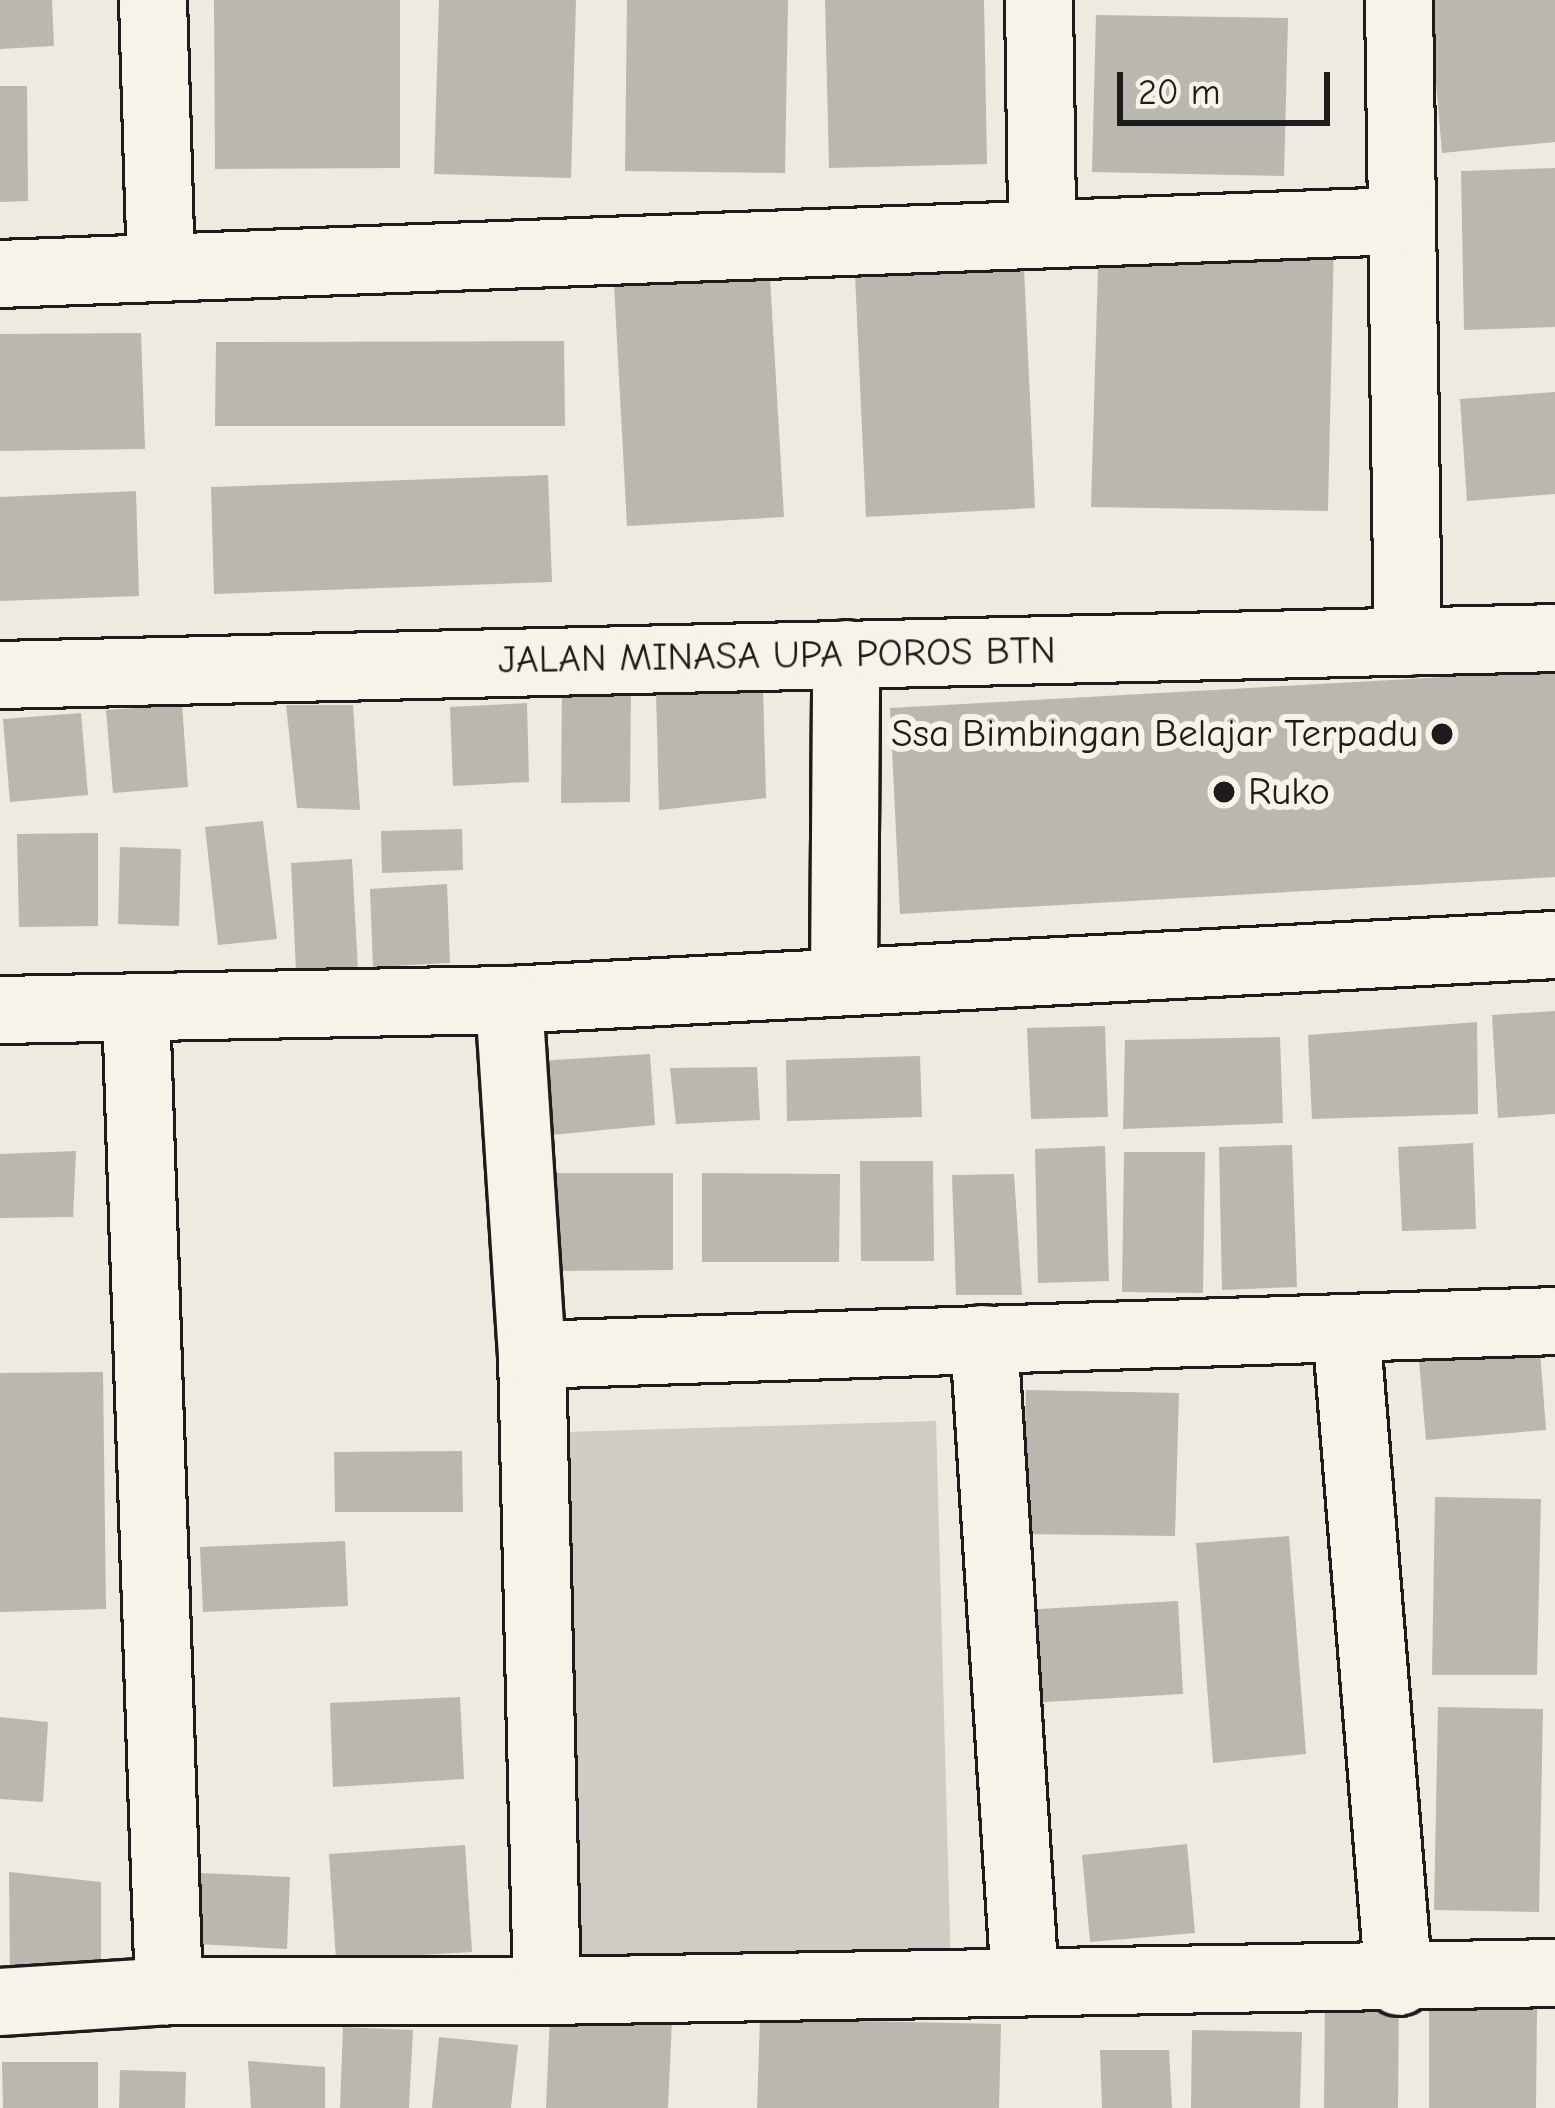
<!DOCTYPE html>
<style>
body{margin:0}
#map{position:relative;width:1555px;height:2108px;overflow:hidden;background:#eeeae0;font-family:"Comic Neue",sans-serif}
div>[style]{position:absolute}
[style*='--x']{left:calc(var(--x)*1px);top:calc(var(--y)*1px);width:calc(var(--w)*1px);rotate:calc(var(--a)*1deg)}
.green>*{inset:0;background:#cfccc3}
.building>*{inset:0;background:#bab7af}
.roads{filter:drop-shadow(3px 0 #1c1c1c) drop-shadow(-3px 0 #1c1c1c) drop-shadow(0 3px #1c1c1c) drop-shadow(0 -3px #1c1c1c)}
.street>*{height:66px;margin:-33px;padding:0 33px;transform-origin:33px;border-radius:33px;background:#f7f3e8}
.secondary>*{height:66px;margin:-33px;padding:0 33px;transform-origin:33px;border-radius:33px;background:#f7f3e8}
.dots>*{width:33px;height:33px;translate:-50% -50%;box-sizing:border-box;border:6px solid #f7f3e8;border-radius:50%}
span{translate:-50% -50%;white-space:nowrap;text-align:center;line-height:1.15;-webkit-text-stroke:12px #f7f3e8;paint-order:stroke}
.street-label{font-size:39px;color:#1c1c1c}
.poi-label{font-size:39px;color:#1c1c1c}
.right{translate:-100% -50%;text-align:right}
.left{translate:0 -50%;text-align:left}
.scale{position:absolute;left:1117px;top:72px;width:213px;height:54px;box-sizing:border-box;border:6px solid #1c1c1c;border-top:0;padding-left:15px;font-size:36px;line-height:42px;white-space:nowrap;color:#1c1c1c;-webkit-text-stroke:9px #f7f3e8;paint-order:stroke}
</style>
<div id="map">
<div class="green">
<i style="clip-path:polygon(936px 1421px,951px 1972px,549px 1985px,533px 1433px)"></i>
</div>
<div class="building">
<i style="clip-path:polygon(0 0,52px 0,54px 46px,0 49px)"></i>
<i style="clip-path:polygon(214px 0,400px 0,400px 168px,215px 169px)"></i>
<i style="clip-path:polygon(439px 0,576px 0,571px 178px,434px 174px)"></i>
<i style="clip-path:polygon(627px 0,788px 0,785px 173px,625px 171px)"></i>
<i style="clip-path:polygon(825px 0,984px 0,987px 164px,829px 168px)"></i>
<i style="clip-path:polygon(1429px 0,1555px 0,1555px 142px,1442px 153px)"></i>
<i style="clip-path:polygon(1096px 15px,1288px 18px,1284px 176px,1092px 172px)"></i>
<i style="clip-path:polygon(0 86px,27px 86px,28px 201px,0 202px)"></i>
<i style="clip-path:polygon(1555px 168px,1555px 327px,1464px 330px,1461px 171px)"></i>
<i style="clip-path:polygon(1099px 234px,1334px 239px,1328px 511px,1091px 507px)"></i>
<i style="clip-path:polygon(1024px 267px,1035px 508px,866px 517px,855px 275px)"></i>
<i style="clip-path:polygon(770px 277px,784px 517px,627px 526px,614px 285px)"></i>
<i style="clip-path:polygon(141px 333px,145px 449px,0 451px,0 334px)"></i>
<i style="clip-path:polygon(564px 341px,565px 426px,215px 426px,216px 342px)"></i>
<i style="clip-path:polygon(1555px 392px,1555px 494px,1467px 501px,1460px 399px)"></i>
<i style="clip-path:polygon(548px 475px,552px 582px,214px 594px,211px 487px)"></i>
<i style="clip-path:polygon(136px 491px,139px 596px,0 601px,0 497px)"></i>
<i style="clip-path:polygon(1555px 671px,1555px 877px,900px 914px,890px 708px)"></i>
<i style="clip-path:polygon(562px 682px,631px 682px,630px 802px,561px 803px)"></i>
<i style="clip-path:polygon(763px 687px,766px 798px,659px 810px,656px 690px)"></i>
<i style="clip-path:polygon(527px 703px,529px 782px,453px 786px,450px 707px)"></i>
<i style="clip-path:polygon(182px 705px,188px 787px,113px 793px,106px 710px)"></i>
<i style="clip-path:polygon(286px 705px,353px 705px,360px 810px,297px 808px)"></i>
<i style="clip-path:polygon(81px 713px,88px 795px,10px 802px,3px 719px)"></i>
<i style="clip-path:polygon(263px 821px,277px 939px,218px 945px,205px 827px)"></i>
<i style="clip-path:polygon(462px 829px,463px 870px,382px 873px,381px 831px)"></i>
<i style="clip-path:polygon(98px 833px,98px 926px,19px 927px,17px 834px)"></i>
<i style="clip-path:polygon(120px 847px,181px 849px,179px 926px,118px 924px)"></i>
<i style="clip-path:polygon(352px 859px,358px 970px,296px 973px,291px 863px)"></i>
<i style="clip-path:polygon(447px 884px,450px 963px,373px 967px,370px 889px)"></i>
<i style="clip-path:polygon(1555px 1011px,1555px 1114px,1498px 1118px,1492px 1015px)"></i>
<i style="clip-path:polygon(1477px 1022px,1478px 1114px,1312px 1119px,1308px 1035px)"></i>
<i style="clip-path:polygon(1105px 1026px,1108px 1117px,1031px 1119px,1027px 1028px)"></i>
<i style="clip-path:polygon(1280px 1037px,1283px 1123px,1123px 1129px,1125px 1040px)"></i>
<i style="clip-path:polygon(650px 1054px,655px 1125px,541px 1136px,538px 1061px)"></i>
<i style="clip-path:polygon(920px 1056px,922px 1117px,787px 1121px,786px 1060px)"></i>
<i style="clip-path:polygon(757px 1067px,760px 1120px,676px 1124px,670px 1068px)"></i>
<i style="clip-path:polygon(1473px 1143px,1476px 1229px,1402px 1231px,1398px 1147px)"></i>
<i style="clip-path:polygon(1292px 1145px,1297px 1287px,1222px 1290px,1219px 1147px)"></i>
<i style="clip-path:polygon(1105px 1146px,1109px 1281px,1038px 1283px,1035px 1149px)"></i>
<i style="clip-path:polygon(76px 1151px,73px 1217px,0 1218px,0 1154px)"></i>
<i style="clip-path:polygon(1124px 1152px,1205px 1152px,1203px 1293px,1122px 1292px)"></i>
<i style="clip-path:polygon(860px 1161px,933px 1161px,934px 1261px,861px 1261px)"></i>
<i style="clip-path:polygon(552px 1173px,673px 1173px,673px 1270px,552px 1271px)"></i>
<i style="clip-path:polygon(702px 1173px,840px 1174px,839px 1262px,702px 1262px)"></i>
<i style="clip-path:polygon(1014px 1174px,1022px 1295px,956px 1295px,952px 1175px)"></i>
<i style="clip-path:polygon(1540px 1351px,1546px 1430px,1426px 1440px,1419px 1361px)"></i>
<i style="clip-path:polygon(103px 1372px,106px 1609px,0 1612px,0 1373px)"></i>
<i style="clip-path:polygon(1026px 1390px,1179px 1393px,1175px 1536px,1023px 1534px)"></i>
<i style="clip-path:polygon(462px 1451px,463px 1512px,335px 1512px,334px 1452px)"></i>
<i style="clip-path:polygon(1435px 1497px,1541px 1499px,1537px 1675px,1432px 1675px)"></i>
<i style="clip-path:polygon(1289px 1536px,1306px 1754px,1213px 1763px,1196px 1543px)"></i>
<i style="clip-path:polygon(345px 1541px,348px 1606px,203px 1612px,200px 1547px)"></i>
<i style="clip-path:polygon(1178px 1601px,1183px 1694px,1028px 1703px,1022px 1610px)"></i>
<i style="clip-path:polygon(460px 1697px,464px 1779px,333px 1787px,330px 1703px)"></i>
<i style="clip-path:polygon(1438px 1707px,1543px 1709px,1539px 1912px,1434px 1910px)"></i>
<i style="clip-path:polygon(0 1717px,48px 1722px,43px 1802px,0 1799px)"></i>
<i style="clip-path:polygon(1187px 1844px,1195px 1933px,1090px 1942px,1082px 1855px)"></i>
<i style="clip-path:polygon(465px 1845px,472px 1952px,336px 1960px,329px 1854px)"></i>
<i style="clip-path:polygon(9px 1872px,101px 1882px,101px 1984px,10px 1980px)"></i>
<i style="clip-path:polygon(201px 1873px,290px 1877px,287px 1949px,197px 1944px)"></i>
<i style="clip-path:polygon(1325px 2000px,1399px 2000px,1398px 2108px,1324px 2108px)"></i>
<i style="clip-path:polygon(1429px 2009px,1537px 2009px,1536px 2108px,1429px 2108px)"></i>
<i style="clip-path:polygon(550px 2016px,672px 2019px,668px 2108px,546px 2108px)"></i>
<i style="clip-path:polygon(760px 2019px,1001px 2024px,999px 2108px,757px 2108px)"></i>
<i style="clip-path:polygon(343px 2027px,413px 2030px,409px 2108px,340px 2108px)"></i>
<i style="clip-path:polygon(1192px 2030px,1302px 2032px,1300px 2108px,1191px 2108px)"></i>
<i style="clip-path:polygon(439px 2037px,518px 2045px,511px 2108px,432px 2108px)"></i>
<i style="clip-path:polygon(1100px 2050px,1169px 2050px,1172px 2108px,1102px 2108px)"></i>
<i style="clip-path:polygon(248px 2061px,325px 2067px,325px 2108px,251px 2108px)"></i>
<i style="clip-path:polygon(2px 2062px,98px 2062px,98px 2108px,3px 2108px)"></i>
<i style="clip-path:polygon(120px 2070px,186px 2072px,185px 2108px,119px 2108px)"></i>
</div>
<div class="roads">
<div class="street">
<i style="--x:153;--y:0;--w:265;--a:88.3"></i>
<i style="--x:1039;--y:0;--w:227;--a:89.2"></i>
<i style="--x:1399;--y:0;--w:642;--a:89.2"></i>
<i style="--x:0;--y:274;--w:1399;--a:-2.17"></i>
<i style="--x:844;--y:980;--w:326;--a:-89.6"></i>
<i style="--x:509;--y:1000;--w:1047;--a:-3.01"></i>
<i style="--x:136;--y:1007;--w:985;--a:88.08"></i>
<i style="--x:169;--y:1991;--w:378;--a:0"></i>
<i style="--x:0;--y:1010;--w:509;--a:-1.13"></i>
<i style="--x:509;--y:1000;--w:356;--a:86.3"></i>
<i style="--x:532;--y:1355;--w:636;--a:88.65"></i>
<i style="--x:547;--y:1991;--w:1008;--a:-1.02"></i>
<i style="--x:1346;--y:1328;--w:656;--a:85.37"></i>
<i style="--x:984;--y:1339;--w:644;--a:86.35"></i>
<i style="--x:532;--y:1355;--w:1024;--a:-1.9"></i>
<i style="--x:0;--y:2002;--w:169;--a:-3.7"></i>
</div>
<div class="secondary">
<i style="--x:0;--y:675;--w:1555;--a:-1.36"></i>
</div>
</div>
<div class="dots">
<i style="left:1442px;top:734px;background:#1c1c1c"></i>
<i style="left:1224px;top:792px;background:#1c1c1c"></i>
</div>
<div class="street-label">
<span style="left:777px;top:656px;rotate:-1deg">JALAN MINASA UPA POROS BTN</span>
</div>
<div class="poi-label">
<span class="right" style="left:1418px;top:734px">Ssa Bimbingan Belajar Terpadu</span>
<span class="left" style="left:1248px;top:792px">Ruko</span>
</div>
<div class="scale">20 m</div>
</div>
